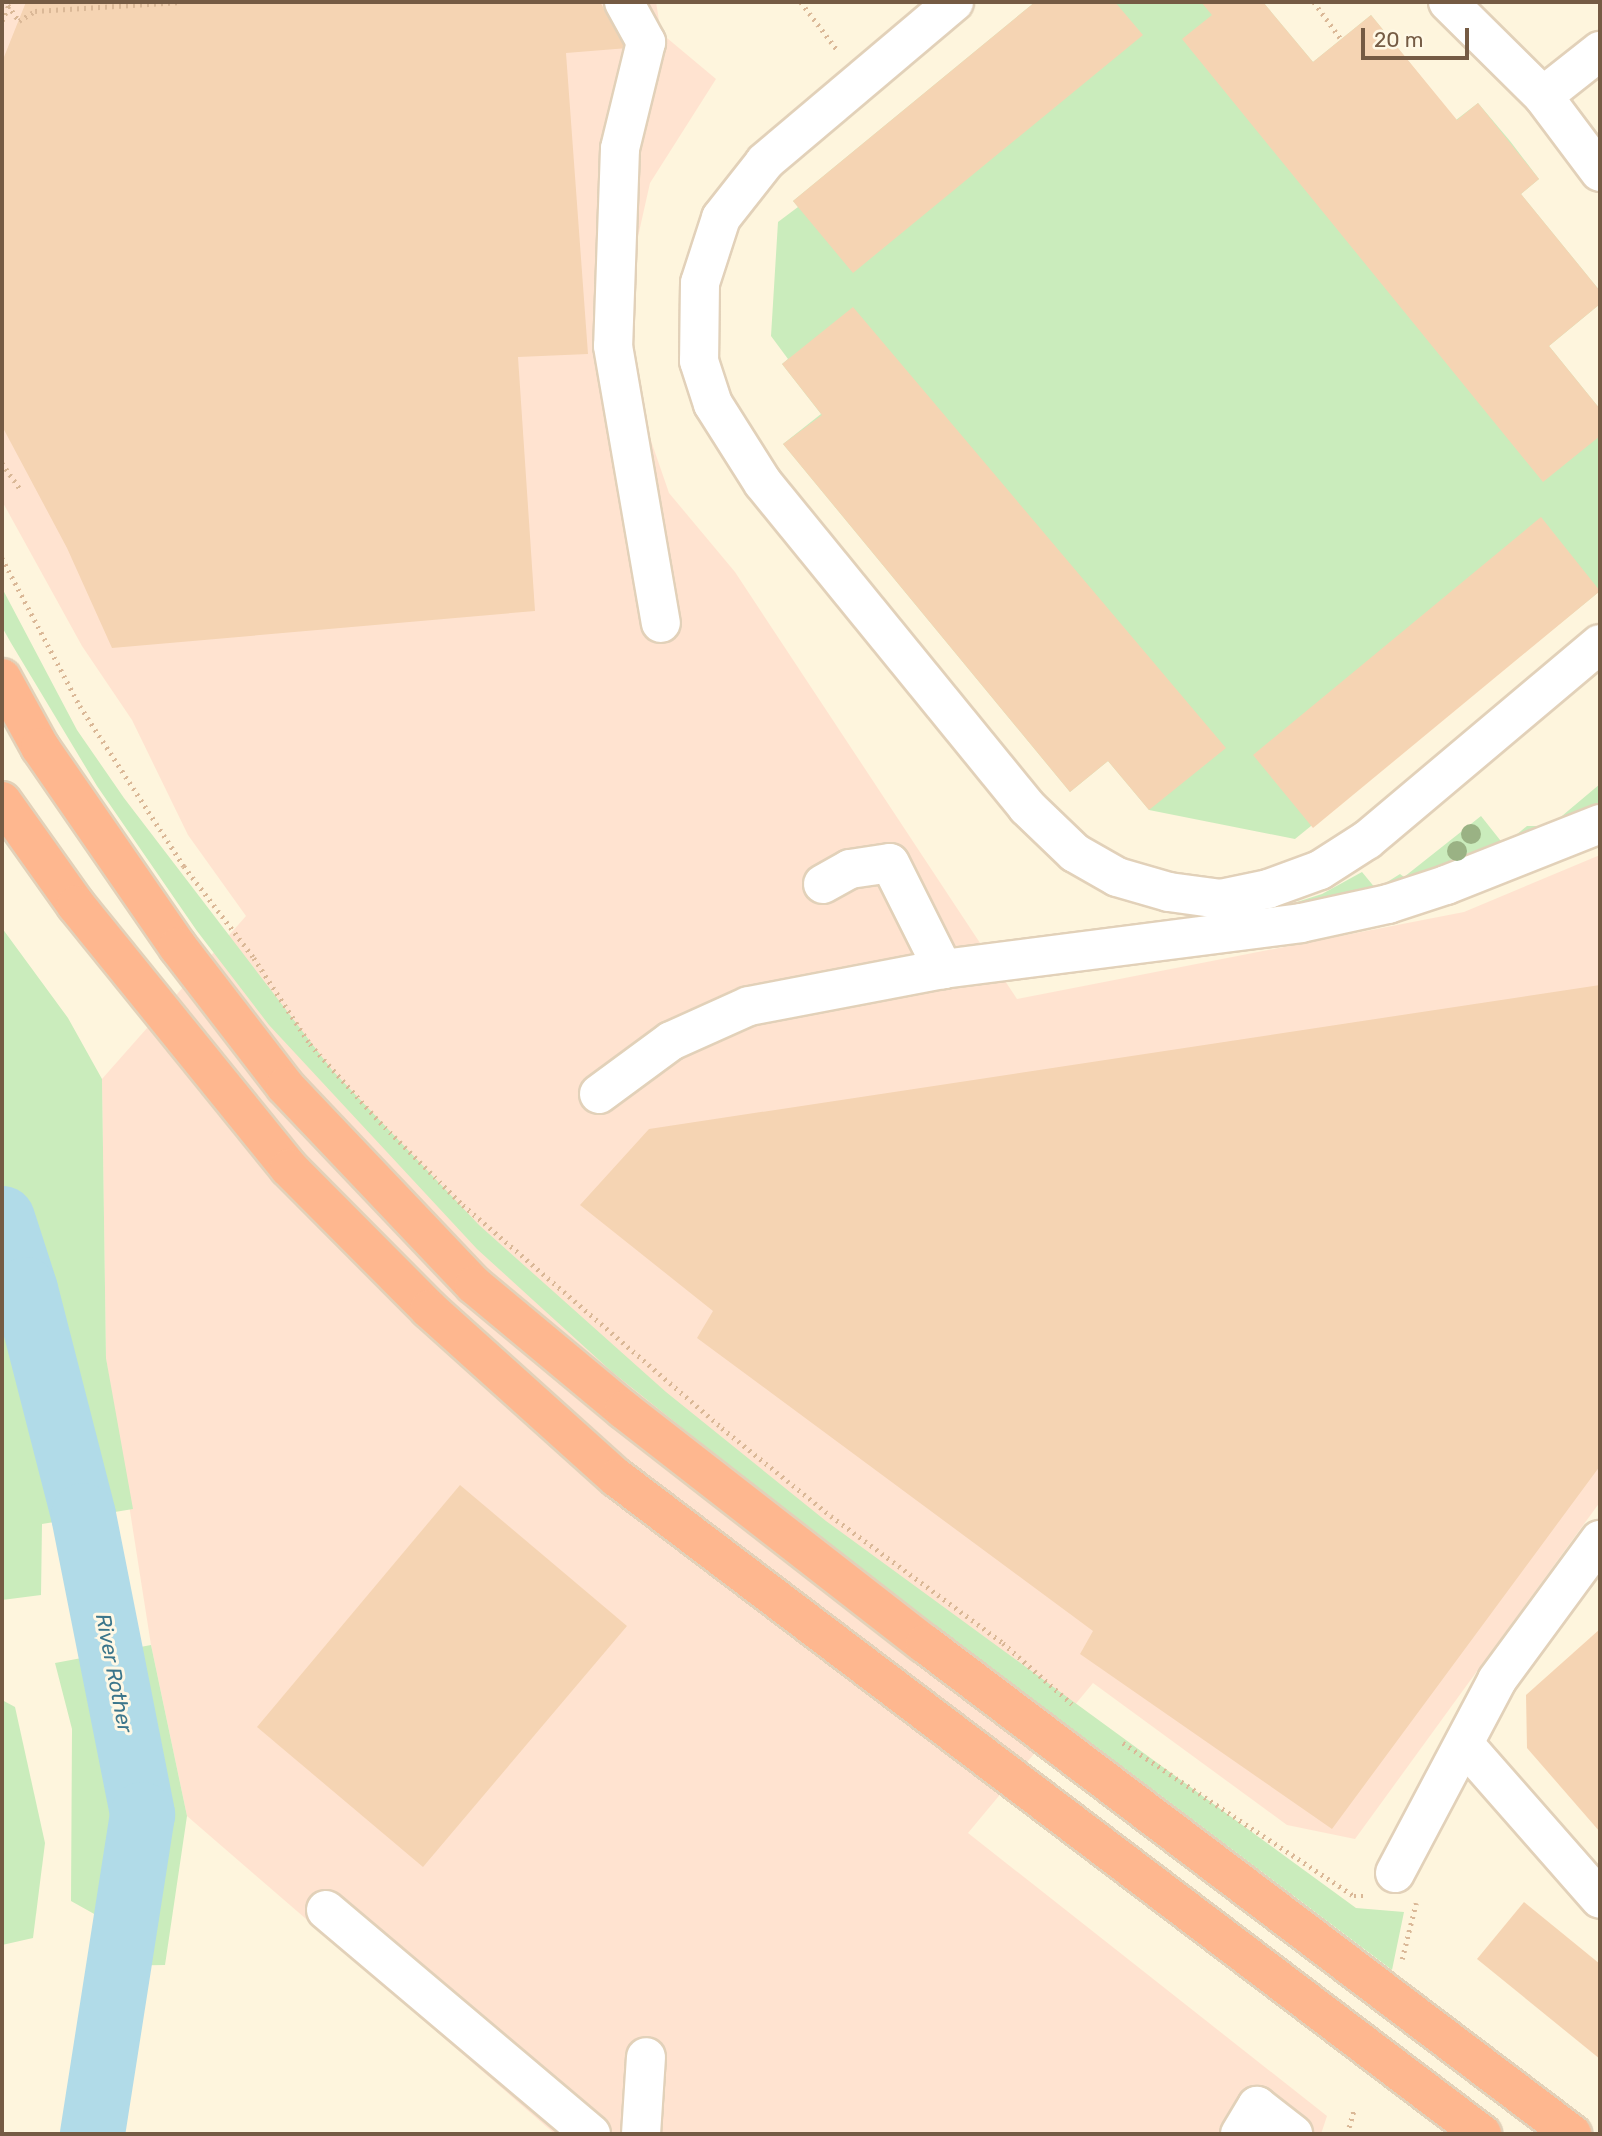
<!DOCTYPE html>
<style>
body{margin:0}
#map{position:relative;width:1602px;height:2136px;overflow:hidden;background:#fef5dd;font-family:Rubik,sans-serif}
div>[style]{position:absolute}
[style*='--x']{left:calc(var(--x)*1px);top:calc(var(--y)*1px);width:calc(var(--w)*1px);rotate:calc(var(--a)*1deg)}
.commercial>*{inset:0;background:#ffe3d0}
.green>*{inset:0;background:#caecbc}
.river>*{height:65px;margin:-32.5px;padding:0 32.5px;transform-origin:32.5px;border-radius:32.5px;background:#b1dbe8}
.building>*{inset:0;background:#f5d4b3}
.path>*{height:4.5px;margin-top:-2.25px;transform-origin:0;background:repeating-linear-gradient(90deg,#dab897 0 2px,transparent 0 7px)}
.roads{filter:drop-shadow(2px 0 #e2d1b9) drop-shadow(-2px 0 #e2d1b9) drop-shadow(0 2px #e2d1b9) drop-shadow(0 -2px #e2d1b9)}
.minor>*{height:38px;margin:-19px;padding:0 19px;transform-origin:19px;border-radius:19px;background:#fff}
.highway>*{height:38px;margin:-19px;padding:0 19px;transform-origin:19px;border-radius:19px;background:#feb78f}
.trees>*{width:20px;height:20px;margin:-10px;border-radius:50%;background:#9ab284}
span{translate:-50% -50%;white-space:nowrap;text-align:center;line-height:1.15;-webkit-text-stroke:6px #fff8e5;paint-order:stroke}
.water-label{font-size:21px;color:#3c768b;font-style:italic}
.frame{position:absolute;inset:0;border:4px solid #755b44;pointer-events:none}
.scale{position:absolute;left:1361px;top:28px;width:108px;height:32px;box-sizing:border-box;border:4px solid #755b44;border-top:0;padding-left:9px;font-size:21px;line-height:24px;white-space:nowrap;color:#755b44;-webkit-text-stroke:5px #fff8e5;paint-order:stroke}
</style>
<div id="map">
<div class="commercial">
<i style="clip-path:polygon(2px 2px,656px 2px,661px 33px,716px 79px,650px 183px,620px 317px,637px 400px,669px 493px,735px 572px,1017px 999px,1464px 912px,1600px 855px,1600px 1502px,1355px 1839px,1287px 1825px,1093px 1683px,968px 1833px,1327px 2116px,1321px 2134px,555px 2134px,187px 1816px,151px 1645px,106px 1358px,102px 1079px,246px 916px,188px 835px,132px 720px,82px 646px,2px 501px)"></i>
</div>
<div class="green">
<i style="clip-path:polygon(1035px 2px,1263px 2px,1313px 62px,1371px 15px,1456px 120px,1478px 103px,1510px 141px,1539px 179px,1521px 194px,1600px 291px,1600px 304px,1549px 346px,1600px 409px,1600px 591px,1295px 839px,1149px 810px,1108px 761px,1070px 792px,783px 444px,821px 414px,782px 364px,788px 359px,771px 336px,778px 222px,798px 207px,793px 201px)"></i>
<i style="clip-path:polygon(2px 588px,77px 730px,124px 798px,332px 1070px,479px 1225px,666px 1392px,826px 1521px,1356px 1908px,1404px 1912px,1392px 1970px,822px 1540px,611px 1371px,477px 1249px,269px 1025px,197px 931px,97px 786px,11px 643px,2px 627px)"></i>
<i style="clip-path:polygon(1600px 784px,1600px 810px,1471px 866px,1410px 886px,1280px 916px,1278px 908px,1322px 894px,1362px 872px,1376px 889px,1400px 874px,1404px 877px,1481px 816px,1504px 845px,1527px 826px,1550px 826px)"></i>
<i style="clip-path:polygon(2px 928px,68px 1018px,102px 1079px,106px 1358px,133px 1509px,42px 1524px,41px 1595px,2px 1600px)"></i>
<i style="clip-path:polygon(151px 1645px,187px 1816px,165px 1965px,100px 1966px,96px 1915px,71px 1901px,72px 1729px,55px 1663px)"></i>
<i style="clip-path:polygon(2px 1700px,15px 1707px,45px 1843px,33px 1938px,2px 1945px)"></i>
</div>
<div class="river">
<i style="--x:2;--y:1218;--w:75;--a:72.1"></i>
<i style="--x:25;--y:1289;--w:233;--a:75.6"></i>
<i style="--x:83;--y:1515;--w:305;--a:78.8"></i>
<i style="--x:142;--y:1814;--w:324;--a:98.9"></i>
</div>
<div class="building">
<i style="clip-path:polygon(26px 2px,600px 2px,628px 48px,566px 53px,588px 354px,518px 357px,535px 611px,112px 648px,67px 548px,2px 426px,2px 62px)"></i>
<i style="clip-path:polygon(1035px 2px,1115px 2px,1143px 35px,853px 273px,793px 201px)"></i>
<i style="clip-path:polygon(1201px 2px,1263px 2px,1313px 62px,1371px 15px,1457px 120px,1478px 103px,1539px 179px,1521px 194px,1600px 291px,1600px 304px,1549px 346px,1600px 409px,1600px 436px,1543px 482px,1182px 39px,1212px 15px)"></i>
<i style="clip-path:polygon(853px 307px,1226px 748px,1149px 810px,1108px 761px,1070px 792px,783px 444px,822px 415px,782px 364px)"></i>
<i style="clip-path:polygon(1541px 517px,1600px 591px,1313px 828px,1253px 755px)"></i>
<i style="clip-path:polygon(1600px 985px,1600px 1466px,1332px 1829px,1080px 1654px,1093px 1631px,697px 1338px,713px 1311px,580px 1205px,649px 1129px)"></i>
<i style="clip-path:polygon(460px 1485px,627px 1626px,423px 1867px,257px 1727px)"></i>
<i style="clip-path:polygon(1600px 1629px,1600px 1832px,1527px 1748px,1526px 1695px)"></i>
<i style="clip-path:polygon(1524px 1902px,1600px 1964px,1600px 2059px,1477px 1959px)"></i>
</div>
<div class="path">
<i style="--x:801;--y:2;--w:61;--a:52.9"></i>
<i style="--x:1314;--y:2;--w:46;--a:53.9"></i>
<i style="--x:8;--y:5;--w:19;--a:55"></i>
<i style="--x:19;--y:21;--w:19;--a:-32"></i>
<i style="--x:35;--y:11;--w:147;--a:-3.5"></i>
<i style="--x:2;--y:21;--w:21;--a:-67"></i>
<i style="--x:2;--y:463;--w:32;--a:55"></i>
<i style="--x:2;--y:558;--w:167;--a:62.2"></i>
<i style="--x:80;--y:706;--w:191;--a:57"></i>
<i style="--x:184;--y:866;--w:116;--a:52.7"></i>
<i style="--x:254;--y:958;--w:103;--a:56.9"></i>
<i style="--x:310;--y:1044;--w:105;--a:48.1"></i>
<i style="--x:380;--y:1122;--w:117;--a:45"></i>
<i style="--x:463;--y:1205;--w:342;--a:40.7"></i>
<i style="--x:722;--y:1428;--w:140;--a:38.9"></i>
<i style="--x:831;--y:1516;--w:214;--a:36.4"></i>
<i style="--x:1003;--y:1643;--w:92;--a:41.5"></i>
<i style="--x:1123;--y:1743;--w:277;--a:33.5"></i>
<i style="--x:1354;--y:1896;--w:12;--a:0"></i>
<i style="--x:1402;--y:1959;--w:58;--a:-76"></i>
<i style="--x:1347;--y:2134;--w:25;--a:-74"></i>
</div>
<div class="roads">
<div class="minor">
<i style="--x:624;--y:2;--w:46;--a:61.2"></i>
<i style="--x:646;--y:42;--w:110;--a:103.7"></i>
<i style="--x:620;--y:149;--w:197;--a:92"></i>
<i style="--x:613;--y:346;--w:281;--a:80.2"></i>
<i style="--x:954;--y:2;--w:248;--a:139.8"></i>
<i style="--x:765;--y:162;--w:71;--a:128.2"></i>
<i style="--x:721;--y:218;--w:68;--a:107.9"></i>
<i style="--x:700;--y:283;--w:78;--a:90.7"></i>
<i style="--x:699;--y:361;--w:45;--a:72"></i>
<i style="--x:713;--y:404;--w:93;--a:57.7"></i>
<i style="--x:763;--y:483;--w:418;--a:50.8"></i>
<i style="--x:1027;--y:807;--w:66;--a:43.8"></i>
<i style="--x:1075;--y:853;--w:48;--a:29.7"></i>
<i style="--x:1117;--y:877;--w:54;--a:16.1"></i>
<i style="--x:1169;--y:892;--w:51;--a:7.8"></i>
<i style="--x:1220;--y:899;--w:49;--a:-11.8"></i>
<i style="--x:1268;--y:889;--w:55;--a:-20.1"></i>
<i style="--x:1320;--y:870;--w:56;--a:-32.6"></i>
<i style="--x:1367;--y:840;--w:304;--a:-40.1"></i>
<i style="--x:1448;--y:2;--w:134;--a:44.7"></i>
<i style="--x:1543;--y:96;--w:95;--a:53.1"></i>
<i style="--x:1543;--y:96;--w:73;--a:-38.3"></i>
<i style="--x:823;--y:884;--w:31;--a:-29"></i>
<i style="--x:850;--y:869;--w:40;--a:-8.5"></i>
<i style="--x:890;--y:863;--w:119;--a:63.4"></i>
<i style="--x:599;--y:1094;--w:89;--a:-36.4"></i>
<i style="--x:671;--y:1041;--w:85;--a:-24.2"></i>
<i style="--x:749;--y:1006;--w:197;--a:-10.8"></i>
<i style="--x:943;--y:969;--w:361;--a:-7.3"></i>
<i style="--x:1301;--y:923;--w:89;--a:-12.3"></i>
<i style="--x:1388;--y:904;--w:61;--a:-18.1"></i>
<i style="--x:1446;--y:885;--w:166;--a:-21.6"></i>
<i style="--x:1464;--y:1744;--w:206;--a:48.7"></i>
<i style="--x:1395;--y:1873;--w:218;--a:-62.1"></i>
<i style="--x:1497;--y:1680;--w:174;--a:-53.7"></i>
<i style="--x:326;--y:1910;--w:347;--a:40.2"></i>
<i style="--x:641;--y:2134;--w:77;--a:-86.3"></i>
<i style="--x:1240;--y:2134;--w:33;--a:-59"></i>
<i style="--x:1257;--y:2106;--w:46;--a:37.9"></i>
</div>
<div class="highway">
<i style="--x:2;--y:678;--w:79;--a:61.2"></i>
<i style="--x:40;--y:747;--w:243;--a:55.4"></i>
<i style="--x:178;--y:947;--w:175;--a:52.4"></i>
<i style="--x:285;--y:1086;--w:274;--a:46.5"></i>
<i style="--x:474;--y:1285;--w:195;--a:39.8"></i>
<i style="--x:624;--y:1410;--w:381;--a:37.9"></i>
<i style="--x:925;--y:1644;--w:812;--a:37.14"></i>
<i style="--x:2;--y:801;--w:128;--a:54.6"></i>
<i style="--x:76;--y:905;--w:338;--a:51"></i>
<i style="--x:289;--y:1168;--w:199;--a:45.2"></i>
<i style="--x:429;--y:1309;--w:253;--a:42"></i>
<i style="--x:617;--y:1478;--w:1086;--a:37.18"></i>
</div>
</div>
<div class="trees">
<i style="left:1471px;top:834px"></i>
<i style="left:1457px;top:851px"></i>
</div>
<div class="water-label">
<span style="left:114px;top:1673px;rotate:79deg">River Rother</span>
</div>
<div class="frame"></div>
<div class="scale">20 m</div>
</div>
